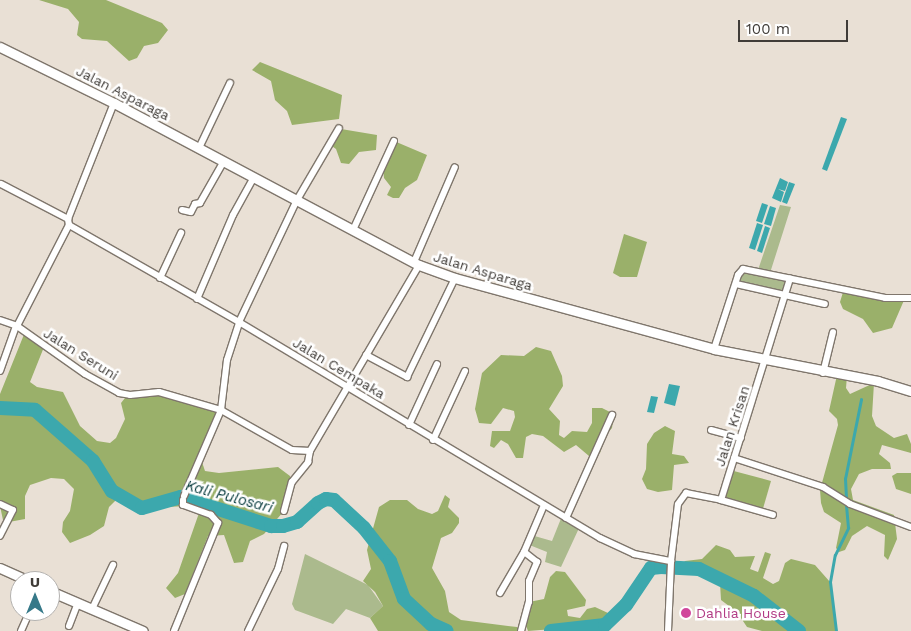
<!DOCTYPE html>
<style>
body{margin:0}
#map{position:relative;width:911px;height:631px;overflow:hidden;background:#e9e0d5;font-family:"Work Sans",sans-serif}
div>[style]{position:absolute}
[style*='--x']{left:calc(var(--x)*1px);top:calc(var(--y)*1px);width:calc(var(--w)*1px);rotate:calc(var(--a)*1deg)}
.green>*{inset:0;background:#abba8d}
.forest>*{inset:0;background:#9ab06a}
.water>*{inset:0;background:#3ca8ad}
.stream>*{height:2.5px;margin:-1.25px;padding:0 1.25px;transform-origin:1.25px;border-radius:1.25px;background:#3ca8ad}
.river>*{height:14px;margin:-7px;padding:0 7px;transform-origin:7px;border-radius:7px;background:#3ca8ad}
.roads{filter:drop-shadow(1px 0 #7f766c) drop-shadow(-1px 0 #7f766c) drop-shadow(0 1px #7f766c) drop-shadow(0 -1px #7f766c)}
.street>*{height:6px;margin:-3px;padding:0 3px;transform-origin:3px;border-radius:3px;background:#fff}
.secondary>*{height:9px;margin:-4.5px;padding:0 4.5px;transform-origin:4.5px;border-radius:4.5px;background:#fff}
.dots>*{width:14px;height:14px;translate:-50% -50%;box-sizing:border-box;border:2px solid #fff;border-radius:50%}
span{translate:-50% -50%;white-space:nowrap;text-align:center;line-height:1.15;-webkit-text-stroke:5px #fff;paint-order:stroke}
.street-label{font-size:14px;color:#403c38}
.hotel-label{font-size:14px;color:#b23c85}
.left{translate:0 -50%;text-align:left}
.water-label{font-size:15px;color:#063a3c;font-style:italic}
.north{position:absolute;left:10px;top:571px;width:50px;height:50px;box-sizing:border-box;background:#fff;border:1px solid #b3b1af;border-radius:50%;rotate:0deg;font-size:14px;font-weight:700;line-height:20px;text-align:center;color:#403c38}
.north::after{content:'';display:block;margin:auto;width:18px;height:22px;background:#367989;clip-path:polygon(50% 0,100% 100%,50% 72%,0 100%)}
.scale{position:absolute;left:738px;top:20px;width:110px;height:22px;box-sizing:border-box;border:2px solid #403c38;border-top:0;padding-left:6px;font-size:15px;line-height:18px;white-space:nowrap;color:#403c38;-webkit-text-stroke:4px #fff;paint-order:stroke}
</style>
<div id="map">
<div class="green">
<i style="clip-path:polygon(780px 205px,791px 207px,770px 273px,790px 278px,785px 295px,736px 284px,740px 271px,758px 270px)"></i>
<i style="clip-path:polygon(562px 516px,580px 526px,561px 567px,545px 562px,547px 552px,527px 544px,531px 535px,552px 541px)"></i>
<i style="clip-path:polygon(305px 554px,368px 585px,383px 606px,370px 618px,346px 609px,333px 624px,295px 610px,292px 604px)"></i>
</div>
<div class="forest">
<i style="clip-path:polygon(39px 0,106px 0,162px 23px,168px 30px,158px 43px,144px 46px,137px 58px,129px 61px,107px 41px,82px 39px,77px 35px,79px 22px,68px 9px)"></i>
<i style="clip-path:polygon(260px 62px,342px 95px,339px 119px,292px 125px,287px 111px,275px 100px,271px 81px,252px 70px)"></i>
<i style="clip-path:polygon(341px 129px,377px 135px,376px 150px,359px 152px,349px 164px,341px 163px,336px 149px,329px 144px)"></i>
<i style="clip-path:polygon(394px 141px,427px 155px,417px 180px,405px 188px,399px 198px,393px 198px,387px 195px,391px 187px,384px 178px,383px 168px)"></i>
<i style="clip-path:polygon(624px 234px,647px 242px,637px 277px,620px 277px,613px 273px)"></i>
<i style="clip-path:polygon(844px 289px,905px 298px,892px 328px,873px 333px,863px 319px,843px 309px,840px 302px)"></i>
<i style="clip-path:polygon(25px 332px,44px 347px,30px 382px,37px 387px,63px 392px,80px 426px,97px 441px,110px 443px,116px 438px,125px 419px,121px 403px,125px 398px,152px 393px,221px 410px,201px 459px,205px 471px,219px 473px,278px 467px,290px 476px,292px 482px,284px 511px,264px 534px,250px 541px,243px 562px,234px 563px,224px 535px,208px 536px,185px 594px,175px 598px,166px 588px,178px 573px,199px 513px,188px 506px,142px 508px,120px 496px,109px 507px,104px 526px,90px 535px,70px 543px,62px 532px,63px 522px,70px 511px,74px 489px,64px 479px,51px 478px,30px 485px,25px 496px,25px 519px,9px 522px,3px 520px,0 506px,0 394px)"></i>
<i style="clip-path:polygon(536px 347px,551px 351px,562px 376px,563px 386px,549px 409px,560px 421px,559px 435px,564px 438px,572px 431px,587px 432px,592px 423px,592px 408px,602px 408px,614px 414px,612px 428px,606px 435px,600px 453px,589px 456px,576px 445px,564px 452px,543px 436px,532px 434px,526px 437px,523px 458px,516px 458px,508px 444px,501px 440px,494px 448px,490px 446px,492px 431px,510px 431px,515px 417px,514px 411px,503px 408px,491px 424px,479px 423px,475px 409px,482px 373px,501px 355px,524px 356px)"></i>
<i style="clip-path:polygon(837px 375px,847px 376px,846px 388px,850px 394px,874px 383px,872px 416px,876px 426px,894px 438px,907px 434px,911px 444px,911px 453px,882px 445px,879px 454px,890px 463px,891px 469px,872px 469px,859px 474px,851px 489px,853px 500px,894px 515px,897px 539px,888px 560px,884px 556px,885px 535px,867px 526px,852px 536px,845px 550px,839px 552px,836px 548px,841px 523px,824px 512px,821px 503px,820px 490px,838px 425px,837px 419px,829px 411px)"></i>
<i style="clip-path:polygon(665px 426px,675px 431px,672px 454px,684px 456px,689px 463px,674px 465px,672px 490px,658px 492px,647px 489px,642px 479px,646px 469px,647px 444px,654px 433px)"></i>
<i style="clip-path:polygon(730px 470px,771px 481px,762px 512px,721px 500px)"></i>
<i style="clip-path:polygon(897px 473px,911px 473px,911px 494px,896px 489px,892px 476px)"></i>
<i style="clip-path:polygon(445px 495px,450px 499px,448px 507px,459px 518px,459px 523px,452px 533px,441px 538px,432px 568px,445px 591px,449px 612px,461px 620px,517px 627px,520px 631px,378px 631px,370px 618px,383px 606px,375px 592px,363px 581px,371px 569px,367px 550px,379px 507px,390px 500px,407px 500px,418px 509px,432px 514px,438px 511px)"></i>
<i style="clip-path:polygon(716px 545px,730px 550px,735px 557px,755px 556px,750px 569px,758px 572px,765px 552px,771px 554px,763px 578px,773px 584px,779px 581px,785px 563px,791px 559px,815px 565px,830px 582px,836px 631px,762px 631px,747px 627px,737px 612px,721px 600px,720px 583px,686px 571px,682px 565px,685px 561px,702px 559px)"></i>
<i style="clip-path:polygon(556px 571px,565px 572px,586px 600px,585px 606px,567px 610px,568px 616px,580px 618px,587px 609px,595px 607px,608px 613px,611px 620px,605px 625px,528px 631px,524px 620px,529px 602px,544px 599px,550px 577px)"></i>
</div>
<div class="water">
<i style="clip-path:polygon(841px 117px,847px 119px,827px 171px,822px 169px)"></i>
<i style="clip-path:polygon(780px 178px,788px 182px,785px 191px,778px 189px,784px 192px,781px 202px,772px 198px)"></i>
<i style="clip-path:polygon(789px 182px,795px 184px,787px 204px,782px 202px)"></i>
<i style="clip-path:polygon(762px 203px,768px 205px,762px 223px,756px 221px)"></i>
<i style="clip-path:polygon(770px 206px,776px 208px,771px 226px,764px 224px)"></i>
<i style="clip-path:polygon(757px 223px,763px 225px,755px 250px,749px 248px)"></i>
<i style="clip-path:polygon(765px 226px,770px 228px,762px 253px,757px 251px)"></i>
<i style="clip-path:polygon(669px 384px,680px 386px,675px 406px,664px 403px)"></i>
<i style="clip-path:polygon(651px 396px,658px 397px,654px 413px,647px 412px)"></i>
</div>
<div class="stream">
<i style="--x:846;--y:498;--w:19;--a:-93"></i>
<i style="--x:845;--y:479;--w:81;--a:-78.6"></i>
<i style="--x:836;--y:631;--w:49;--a:-97"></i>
<i style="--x:830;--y:582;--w:27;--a:-80"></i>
<i style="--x:835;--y:555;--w:30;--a:-64"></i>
<i style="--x:848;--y:528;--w:24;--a:-95"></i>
</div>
<div class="river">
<i style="--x:0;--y:408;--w:35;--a:3"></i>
<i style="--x:35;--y:410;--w:77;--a:41.3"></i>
<i style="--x:93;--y:461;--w:36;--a:58"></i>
<i style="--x:112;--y:491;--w:34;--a:30"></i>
<i style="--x:142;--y:508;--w:41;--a:-15.8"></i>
<i style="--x:181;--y:497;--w:95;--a:17.9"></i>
<i style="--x:271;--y:526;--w:12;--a:0"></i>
<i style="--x:283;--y:526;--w:15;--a:-16"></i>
<i style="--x:297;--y:522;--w:28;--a:-42"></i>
<i style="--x:318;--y:503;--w:9;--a:-27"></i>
<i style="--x:326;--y:499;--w:8;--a:7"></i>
<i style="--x:334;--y:500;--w:41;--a:43"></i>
<i style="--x:364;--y:528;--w:42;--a:51.8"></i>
<i style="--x:390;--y:561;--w:40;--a:69.8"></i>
<i style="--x:404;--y:599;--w:37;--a:43"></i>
<i style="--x:431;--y:624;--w:17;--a:24"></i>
<i style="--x:551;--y:631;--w:54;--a:-6.3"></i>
<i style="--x:605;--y:625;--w:29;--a:-44"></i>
<i style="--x:626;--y:605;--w:45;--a:-56"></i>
<i style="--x:651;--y:568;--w:10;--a:-6"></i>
<i style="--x:661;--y:567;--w:38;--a:3"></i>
<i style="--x:699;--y:569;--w:61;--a:26.1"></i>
<i style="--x:754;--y:596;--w:57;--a:37.9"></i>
</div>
<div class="roads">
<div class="street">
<i style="--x:199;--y:148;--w:72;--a:-64.5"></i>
<i style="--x:1;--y:184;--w:76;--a:27.6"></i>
<i style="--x:68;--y:219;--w:6;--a:81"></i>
<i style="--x:69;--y:225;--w:196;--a:29.7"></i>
<i style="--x:239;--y:322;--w:421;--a:30.9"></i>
<i style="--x:600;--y:538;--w:38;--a:25"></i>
<i style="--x:634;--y:554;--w:38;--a:11"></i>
<i style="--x:182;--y:210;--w:9;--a:13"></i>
<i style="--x:191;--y:212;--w:9;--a:-63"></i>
<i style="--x:195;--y:204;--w:5;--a:-11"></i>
<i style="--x:200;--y:203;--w:48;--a:-60.3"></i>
<i style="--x:68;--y:219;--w:125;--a:-68.4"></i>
<i style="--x:353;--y:230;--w:98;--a:-65.3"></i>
<i style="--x:414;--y:262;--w:103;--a:-66.7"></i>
<i style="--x:160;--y:278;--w:50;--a:-65"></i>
<i style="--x:736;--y:284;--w:91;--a:12.7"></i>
<i style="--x:197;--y:299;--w:91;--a:-66.8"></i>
<i style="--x:233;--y:215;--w:43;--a:-61.1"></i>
<i style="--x:0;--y:320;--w:18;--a:19"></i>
<i style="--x:17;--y:326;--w:83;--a:35.2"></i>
<i style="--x:85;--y:374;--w:39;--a:29"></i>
<i style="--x:119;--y:393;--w:11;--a:10"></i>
<i style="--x:130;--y:395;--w:29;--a:-6"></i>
<i style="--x:159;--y:392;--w:65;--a:16.2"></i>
<i style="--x:221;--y:410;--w:81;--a:29.4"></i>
<i style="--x:292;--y:450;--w:18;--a:3"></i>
<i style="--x:310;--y:451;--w:216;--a:-59.6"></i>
<i style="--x:17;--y:326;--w:114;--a:-62.8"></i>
<i style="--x:714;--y:349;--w:78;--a:-72"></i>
<i style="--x:738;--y:275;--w:8;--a:-50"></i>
<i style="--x:743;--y:269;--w:145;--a:11.5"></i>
<i style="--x:885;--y:298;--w:26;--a:0"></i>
<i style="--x:366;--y:355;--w:47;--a:28.2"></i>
<i style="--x:407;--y:377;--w:110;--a:-64.1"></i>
<i style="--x:0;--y:371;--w:48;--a:-70.4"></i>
<i style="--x:823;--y:373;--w:42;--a:-76.3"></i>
<i style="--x:409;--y:425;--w:67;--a:-65.3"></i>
<i style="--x:711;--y:430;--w:31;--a:15"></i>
<i style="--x:433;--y:440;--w:76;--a:-65.1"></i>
<i style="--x:734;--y:458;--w:94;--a:18"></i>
<i style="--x:823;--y:487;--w:32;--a:32"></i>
<i style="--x:850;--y:504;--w:65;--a:20.7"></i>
<i style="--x:184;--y:496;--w:94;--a:-66.7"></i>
<i style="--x:221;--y:410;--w:50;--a:-83.2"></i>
<i style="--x:227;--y:360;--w:40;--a:-72"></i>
<i style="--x:239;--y:322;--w:135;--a:-64.6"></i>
<i style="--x:297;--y:200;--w:83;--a:-59.7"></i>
<i style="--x:721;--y:500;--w:54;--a:16.1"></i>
<i style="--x:0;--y:504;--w:14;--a:25"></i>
<i style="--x:13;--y:510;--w:29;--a:117"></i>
<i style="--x:284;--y:511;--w:30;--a:-75"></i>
<i style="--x:292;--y:482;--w:26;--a:-51"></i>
<i style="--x:308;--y:462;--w:11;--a:-80"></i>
<i style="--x:566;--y:518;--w:113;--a:-65.9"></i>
<i style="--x:500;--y:593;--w:48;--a:-59.7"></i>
<i style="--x:524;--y:552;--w:51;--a:-66.9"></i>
<i style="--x:92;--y:609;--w:49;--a:-64.5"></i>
<i style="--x:69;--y:626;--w:25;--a:-69"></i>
<i style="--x:21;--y:631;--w:22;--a:-66"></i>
<i style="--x:174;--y:631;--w:117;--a:-67.8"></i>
<i style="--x:218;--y:523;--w:11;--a:-131"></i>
<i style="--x:211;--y:515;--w:30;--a:-160"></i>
<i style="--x:183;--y:505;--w:5;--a:-90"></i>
<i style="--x:248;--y:631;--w:69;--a:-64.2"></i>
<i style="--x:278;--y:569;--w:24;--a:-75"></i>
<i style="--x:521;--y:631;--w:30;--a:-75"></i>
<i style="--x:529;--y:602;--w:21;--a:-90"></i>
<i style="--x:529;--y:581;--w:21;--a:-67"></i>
<i style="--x:537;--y:562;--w:16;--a:-142"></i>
<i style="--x:668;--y:631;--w:70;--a:-87.5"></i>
<i style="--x:671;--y:561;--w:57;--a:-83"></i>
<i style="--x:678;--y:504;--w:14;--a:-54"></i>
<i style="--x:686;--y:493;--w:36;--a:11"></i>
<i style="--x:721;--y:500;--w:232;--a:-72.7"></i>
</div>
<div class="secondary">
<i style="--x:0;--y:47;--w:127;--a:26.2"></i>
<i style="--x:114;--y:103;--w:345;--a:28"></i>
<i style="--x:419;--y:265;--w:38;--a:20"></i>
<i style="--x:455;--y:278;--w:269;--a:15.3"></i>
<i style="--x:714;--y:349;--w:167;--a:11"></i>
<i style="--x:878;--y:381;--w:34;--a:17"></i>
<i style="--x:0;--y:568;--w:32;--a:24"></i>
<i style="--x:50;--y:591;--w:101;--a:23.3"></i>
</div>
</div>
<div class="dots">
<i style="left:686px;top:613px;background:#d1479c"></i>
</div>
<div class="street-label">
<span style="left:123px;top:93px;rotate:27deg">Jalan Asparaga</span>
<span style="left:483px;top:271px;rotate:17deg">Jalan Asparaga</span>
<span style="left:81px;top:354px;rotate:32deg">Jalan Seruni</span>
<span style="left:339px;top:368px;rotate:31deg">Jalan Cempaka</span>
<span style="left:732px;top:426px;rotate:-72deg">Jalan Krisan</span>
</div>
<div class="hotel-label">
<span class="left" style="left:696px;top:613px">Dahlia House</span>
</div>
<div class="water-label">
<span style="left:229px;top:497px;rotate:15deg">Kali Pulosari</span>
</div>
<div class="north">U</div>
<div class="scale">100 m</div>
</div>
